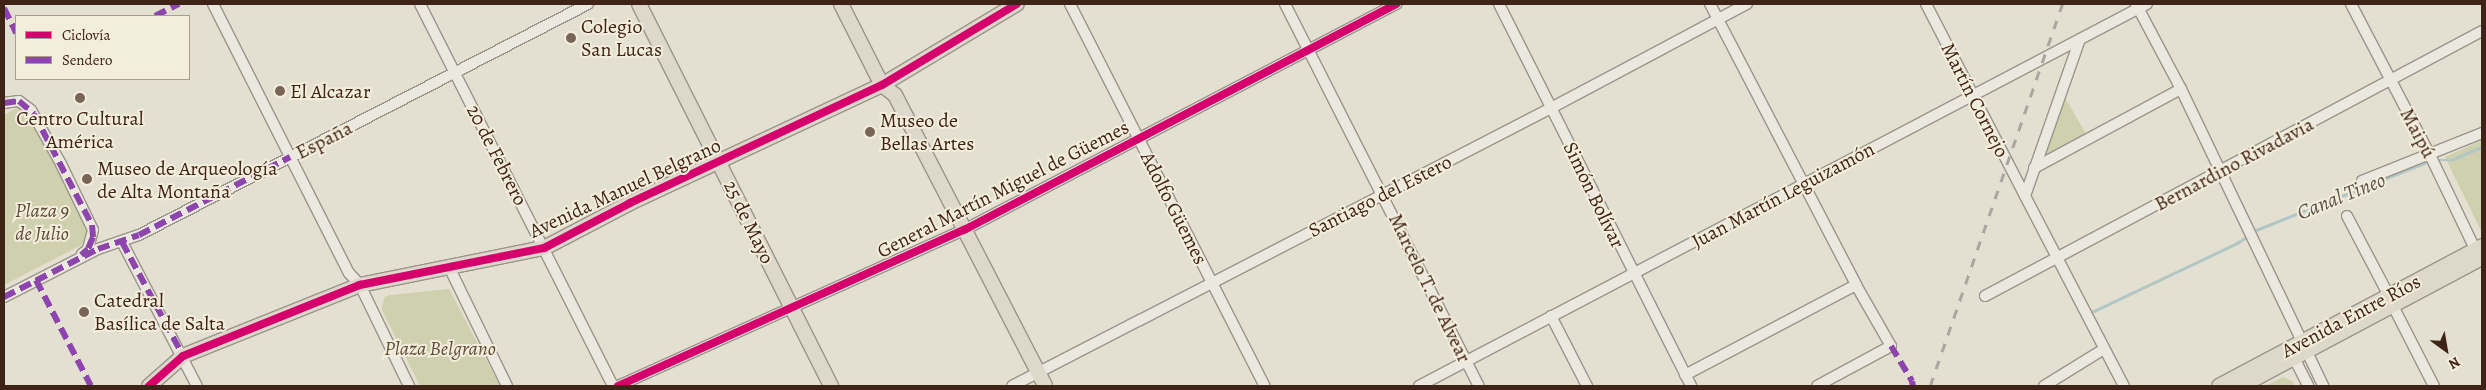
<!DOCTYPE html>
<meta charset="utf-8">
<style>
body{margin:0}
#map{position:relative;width:2486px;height:390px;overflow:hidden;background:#e4e0d1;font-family:Alegreya,serif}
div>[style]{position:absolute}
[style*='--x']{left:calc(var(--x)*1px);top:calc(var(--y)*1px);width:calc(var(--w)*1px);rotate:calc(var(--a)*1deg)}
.green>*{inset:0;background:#cfd0ae}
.stream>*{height:2.5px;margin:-1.25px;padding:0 1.25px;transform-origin:1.25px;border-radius:1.25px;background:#b2c7c4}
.roads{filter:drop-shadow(1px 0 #9a948a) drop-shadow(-1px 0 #9a948a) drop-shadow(0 1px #9a948a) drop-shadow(0 -1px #9a948a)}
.minor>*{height:10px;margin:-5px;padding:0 5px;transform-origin:5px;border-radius:5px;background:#ebe8e0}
.major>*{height:14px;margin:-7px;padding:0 7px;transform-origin:7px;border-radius:7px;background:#ded8cb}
.rail>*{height:2.5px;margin-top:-1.25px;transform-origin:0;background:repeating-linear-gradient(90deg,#aba6a0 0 9px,transparent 0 18px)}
.quiet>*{height:6px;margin-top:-3px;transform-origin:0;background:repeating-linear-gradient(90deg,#8e44ad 0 12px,transparent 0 18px)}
.cycleway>*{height:8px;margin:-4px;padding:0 4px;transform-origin:4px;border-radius:4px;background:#d6006c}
.dots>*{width:14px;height:14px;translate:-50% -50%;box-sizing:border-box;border:2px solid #f3eddc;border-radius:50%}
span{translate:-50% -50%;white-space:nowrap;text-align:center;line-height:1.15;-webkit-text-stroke:4px #f3eddc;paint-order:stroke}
.poi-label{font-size:20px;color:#3f2317}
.left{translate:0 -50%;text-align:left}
.street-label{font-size:20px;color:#3f2317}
.park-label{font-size:20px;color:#5f4b36;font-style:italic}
.water-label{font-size:21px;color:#5b5149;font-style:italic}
.frame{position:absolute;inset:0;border:5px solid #3f2317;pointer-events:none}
.legend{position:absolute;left:15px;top:15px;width:175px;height:65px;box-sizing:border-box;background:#f3eddc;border:1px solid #ab9c8d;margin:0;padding:6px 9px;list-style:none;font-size:15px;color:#3f2317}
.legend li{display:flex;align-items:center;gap:10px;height:25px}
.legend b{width:25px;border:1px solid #ab9c8d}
.north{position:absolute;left:2421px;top:325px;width:50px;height:50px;-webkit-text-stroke:4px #f3eddc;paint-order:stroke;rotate:148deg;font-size:14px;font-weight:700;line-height:20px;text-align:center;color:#3f2317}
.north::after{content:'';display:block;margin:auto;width:18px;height:22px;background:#3f2317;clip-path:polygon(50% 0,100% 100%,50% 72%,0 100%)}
</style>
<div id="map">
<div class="green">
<i style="clip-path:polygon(2063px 94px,2086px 134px,2038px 159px)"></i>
<i style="clip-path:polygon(17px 108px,29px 113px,89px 228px,89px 241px,4px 285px,4px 115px)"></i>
<i style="clip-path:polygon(2482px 140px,2482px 233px,2445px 157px)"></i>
<i style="clip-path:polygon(449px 289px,500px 386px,420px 386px,382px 310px,382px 305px,385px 297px,390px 295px)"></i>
<i style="clip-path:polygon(2283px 377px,2292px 381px,2295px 386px,2265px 386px)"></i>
</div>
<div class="stream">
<i style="--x:2438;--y:160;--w:13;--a:0"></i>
<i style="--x:2451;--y:160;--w:34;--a:-23"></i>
<i style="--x:2256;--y:230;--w:184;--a:-21.7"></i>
<i style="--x:2092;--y:312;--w:161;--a:-25.4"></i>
<i style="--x:2237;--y:243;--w:13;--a:-32"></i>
</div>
<div class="roads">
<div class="minor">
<i style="--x:213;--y:4;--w:301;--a:63.2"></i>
<i style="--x:349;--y:273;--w:16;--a:47"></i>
<i style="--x:360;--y:285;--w:112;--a:64.1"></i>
<i style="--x:420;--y:4;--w:428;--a:63.2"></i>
<i style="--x:1070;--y:4;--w:429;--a:63"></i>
<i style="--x:1285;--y:4;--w:428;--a:63.1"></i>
<i style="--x:1499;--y:4;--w:428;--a:63.3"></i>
<i style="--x:1710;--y:4;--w:317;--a:62.5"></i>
<i style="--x:1856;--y:285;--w:70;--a:60.2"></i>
<i style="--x:1891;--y:346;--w:84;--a:151.6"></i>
<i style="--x:1926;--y:4;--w:216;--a:62.7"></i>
<i style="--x:2136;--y:4;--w:96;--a:62.1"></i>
<i style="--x:2181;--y:89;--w:329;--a:64.4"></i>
<i style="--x:2351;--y:4;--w:170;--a:62.4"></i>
<i style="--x:2430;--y:155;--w:111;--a:64.4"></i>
<i style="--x:2080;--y:39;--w:166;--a:109.3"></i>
<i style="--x:2025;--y:196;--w:214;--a:62.5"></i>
<i style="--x:4;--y:103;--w:15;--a:-8"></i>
<i style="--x:19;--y:101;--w:15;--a:37"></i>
<i style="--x:31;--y:110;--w:62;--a:60.9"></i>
<i style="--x:61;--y:164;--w:73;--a:64.1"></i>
<i style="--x:93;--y:230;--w:20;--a:105"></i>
<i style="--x:88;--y:249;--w:8;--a:140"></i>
<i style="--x:2034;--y:168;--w:167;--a:-28.3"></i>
<i style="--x:2362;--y:181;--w:129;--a:-21.8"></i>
<i style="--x:2347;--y:216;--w:90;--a:62.3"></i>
<i style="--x:122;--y:242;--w:162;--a:62.5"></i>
<i style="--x:450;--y:269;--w:130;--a:64"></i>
<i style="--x:1985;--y:296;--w:563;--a:-28.07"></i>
<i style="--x:4;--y:297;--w:106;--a:-27.1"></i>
<i style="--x:98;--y:249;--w:43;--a:-18.9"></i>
<i style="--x:139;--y:235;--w:505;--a:-27.22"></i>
<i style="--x:2393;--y:306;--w:90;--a:62.9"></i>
<i style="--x:1551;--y:316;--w:79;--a:62.8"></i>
<i style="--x:2291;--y:352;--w:38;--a:63"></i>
<i style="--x:1685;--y:375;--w:193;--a:-27.8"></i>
<i style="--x:618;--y:386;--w:380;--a:-24.3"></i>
<i style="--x:964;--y:230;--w:488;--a:-27.6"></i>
<i style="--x:1012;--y:386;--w:606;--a:-27.28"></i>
<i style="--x:1551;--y:108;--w:222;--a:-28"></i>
<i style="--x:1419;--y:386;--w:822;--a:-27.69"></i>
<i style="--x:2044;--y:386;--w:70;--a:-31.7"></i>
</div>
<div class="major">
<i style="--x:639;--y:4;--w:428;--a:63.3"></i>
<i style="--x:841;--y:4;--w:91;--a:63.2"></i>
<i style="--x:882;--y:85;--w:16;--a:38"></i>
<i style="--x:895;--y:95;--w:327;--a:62.7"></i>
<i style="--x:149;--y:386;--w:45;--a:-41.4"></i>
<i style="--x:183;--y:356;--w:191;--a:-21.9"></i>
<i style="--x:360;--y:285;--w:188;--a:-11.4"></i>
<i style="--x:544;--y:248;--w:97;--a:-27.6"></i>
<i style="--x:630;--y:203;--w:278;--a:-25.1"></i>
<i style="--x:882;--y:85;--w:157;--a:-31"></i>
<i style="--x:2219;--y:386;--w:298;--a:-28"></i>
<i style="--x:2241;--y:386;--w:273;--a:-28"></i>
</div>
</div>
<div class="rail">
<i style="--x:1930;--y:386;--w:404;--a:-70.9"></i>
</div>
<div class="quiet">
<i style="--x:4;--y:8;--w:28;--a:64"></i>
<i style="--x:155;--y:16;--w:27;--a:-27"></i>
<i style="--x:4;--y:103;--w:15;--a:-8"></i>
<i style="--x:19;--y:101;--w:20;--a:41"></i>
<i style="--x:34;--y:114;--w:125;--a:62.4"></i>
<i style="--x:92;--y:225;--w:12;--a:85"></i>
<i style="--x:93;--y:237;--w:13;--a:113"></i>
<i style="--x:88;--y:249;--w:9;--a:139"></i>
<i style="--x:122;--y:242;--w:129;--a:61.8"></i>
<i style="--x:36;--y:280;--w:119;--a:62.6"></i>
<i style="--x:4;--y:297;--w:106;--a:-27.1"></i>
<i style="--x:98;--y:249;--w:43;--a:-18.9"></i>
<i style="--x:139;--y:235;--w:170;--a:-27.3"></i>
<i style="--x:1891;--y:346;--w:41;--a:59"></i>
<i style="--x:1912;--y:381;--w:5;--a:79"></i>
</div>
<div class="cycleway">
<i style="--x:149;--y:386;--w:45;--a:-41.4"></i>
<i style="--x:183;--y:356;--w:191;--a:-21.9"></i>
<i style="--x:360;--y:285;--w:188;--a:-11.4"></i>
<i style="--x:544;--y:248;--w:97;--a:-27.6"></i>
<i style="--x:630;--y:203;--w:278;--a:-25.1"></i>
<i style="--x:882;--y:85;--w:157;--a:-31"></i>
<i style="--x:618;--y:386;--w:380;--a:-24.3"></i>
<i style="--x:964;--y:230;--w:488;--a:-27.6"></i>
</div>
<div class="dots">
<i style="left:571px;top:38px;background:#796558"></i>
<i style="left:280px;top:91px;background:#796558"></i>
<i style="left:80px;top:98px;background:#796558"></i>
<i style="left:870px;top:132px;background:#796558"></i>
<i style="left:87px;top:179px;background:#796558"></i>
<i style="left:84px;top:312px;background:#796558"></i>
</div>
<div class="poi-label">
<span class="left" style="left:581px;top:38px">Colegio<br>San Lucas</span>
<span class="left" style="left:290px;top:91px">El Alcazar</span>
<span style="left:80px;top:130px">Centro Cultural<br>América</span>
<span class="left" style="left:880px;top:132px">Museo de<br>Bellas Artes</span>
<span class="left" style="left:97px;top:180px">Museo de Arqueología<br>de Alta Montaña</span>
<span class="left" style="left:94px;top:312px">Catedral<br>Basílica de Salta</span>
</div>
<div class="street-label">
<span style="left:1975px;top:100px;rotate:63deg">Martín Cornejo</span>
<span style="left:2418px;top:133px;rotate:62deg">Maipú</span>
<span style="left:324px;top:140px;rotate:-27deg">España</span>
<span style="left:497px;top:155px;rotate:63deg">20 de Febrero</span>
<span style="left:2234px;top:164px;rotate:-28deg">Bernardino Rivadavia</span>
<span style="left:625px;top:188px;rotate:-25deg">Avenida Manuel Belgrano</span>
<span style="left:1003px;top:189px;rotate:-27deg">General Martín Miguel de Güemes</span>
<span style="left:1594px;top:195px;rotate:64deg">Simón Bolívar</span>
<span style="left:1783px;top:195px;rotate:-28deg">Juan Martín Leguizamón</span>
<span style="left:1380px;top:196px;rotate:-27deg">Santiago del Estero</span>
<span style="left:1174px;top:208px;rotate:63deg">Adolfo Güemes</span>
<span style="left:749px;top:222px;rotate:64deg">25 de Mayo</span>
<span style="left:1430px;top:288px;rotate:64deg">Marcelo T. de Alvear</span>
<span style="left:2351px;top:316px;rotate:-28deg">Avenida Entre Ríos</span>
</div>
<div class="park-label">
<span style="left:42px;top:222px">Plaza 9<br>de Julio</span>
<span style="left:440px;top:348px">Plaza Belgrano</span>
</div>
<div class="water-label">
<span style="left:2341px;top:196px;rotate:-22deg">Canal Tineo</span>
</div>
<div class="frame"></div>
<ul class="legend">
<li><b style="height:6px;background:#d6006c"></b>Ciclovía</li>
<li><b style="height:6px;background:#8e44ad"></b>Sendero</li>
</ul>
<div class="north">N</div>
</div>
